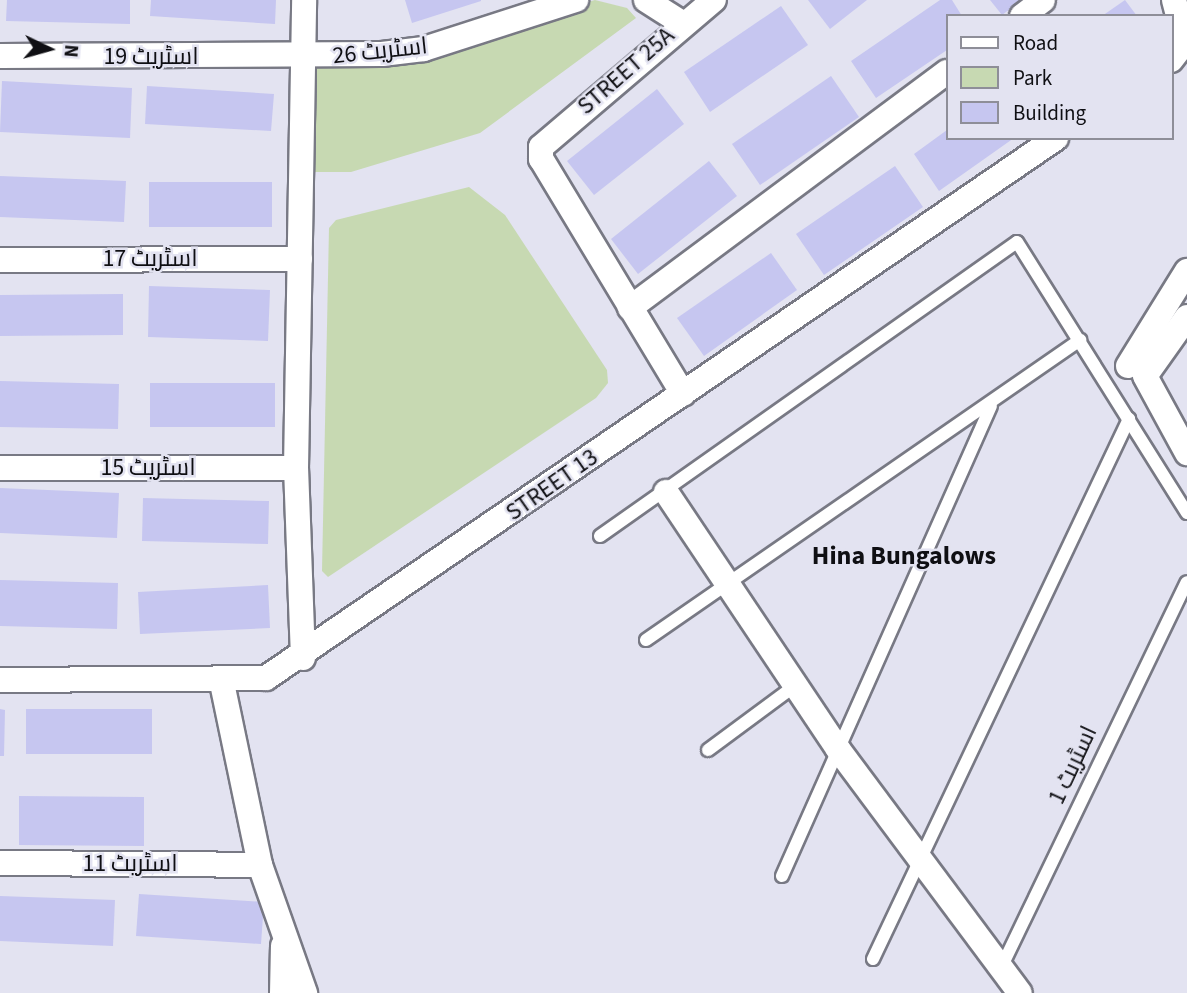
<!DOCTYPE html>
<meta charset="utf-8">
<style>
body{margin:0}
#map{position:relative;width:1187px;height:993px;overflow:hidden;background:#e3e3f1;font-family:"Source Sans 3",Cairo,sans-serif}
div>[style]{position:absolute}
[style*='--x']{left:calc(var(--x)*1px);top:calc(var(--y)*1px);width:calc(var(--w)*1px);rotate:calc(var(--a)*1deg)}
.green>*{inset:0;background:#c7d9b2}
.building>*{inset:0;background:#c6c6f0}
.roads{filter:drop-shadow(2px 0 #787984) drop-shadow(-2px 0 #787984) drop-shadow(0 2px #787984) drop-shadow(0 -2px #787984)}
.lane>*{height:12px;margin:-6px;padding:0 6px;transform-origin:6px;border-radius:6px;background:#fff}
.street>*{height:24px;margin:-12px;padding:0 12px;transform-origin:12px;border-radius:12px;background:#fff}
span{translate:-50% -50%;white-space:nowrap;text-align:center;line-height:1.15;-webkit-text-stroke:5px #e3e3f1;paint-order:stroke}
.street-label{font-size:24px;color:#0f0f13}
.neighbourhood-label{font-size:26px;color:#0f0f13;font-weight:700}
.legend{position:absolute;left:946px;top:14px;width:228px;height:126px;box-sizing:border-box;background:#e3e3f1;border:2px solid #8e8e98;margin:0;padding:9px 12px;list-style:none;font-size:21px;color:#0f0f13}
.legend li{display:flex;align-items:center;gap:14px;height:35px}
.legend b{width:35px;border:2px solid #8e8e98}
.north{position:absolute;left:14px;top:14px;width:70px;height:70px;-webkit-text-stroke:5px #e3e3f1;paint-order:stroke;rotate:95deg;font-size:19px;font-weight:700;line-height:28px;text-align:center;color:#0f0f13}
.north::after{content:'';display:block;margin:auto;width:24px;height:32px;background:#0f0f13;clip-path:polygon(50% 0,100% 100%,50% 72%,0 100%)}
</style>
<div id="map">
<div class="green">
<i style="clip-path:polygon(595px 0,627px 8px,636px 18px,480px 133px,351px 172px,307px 172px,314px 57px,371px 64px)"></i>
<i style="clip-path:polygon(469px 187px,505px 215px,607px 370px,608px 383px,596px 398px,328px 577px,322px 571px,329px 228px,336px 220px)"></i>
</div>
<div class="building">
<i style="clip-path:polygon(7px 0,130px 0,130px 24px,6px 21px)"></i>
<i style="clip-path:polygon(151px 0,276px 0,275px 24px,150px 16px)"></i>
<i style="clip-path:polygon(405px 0,481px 0,481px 1px,412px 23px)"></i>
<i style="clip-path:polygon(808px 0,867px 0,830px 29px)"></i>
<i style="clip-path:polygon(940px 0,952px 0,962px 16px,947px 16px,947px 50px,876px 98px,851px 61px)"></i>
<i style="clip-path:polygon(990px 0,1022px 0,1002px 15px)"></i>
<i style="clip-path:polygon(1125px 0,1137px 16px,1102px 16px)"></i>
<i style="clip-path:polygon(781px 6px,808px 45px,710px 112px,684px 72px)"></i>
<i style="clip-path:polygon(831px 76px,859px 117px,760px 185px,732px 144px)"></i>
<i style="clip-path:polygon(2px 81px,132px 88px,130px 138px,0 132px)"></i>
<i style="clip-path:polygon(147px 86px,274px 94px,271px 131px,145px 124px)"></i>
<i style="clip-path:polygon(657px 89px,684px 124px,594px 195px,567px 161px)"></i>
<i style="clip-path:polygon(947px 130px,947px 138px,1014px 138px,939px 191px,914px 154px)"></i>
<i style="clip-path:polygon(709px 161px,737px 196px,638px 274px,611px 239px)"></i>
<i style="clip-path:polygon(895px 166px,923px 207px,824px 275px,796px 234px)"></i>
<i style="clip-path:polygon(0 176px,126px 181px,124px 222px,0 217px)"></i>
<i style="clip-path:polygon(149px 182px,272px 182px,272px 227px,149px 227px)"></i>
<i style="clip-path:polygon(771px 253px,797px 290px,704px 356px,677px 318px)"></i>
<i style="clip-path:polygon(149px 286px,270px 290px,268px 341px,148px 337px)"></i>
<i style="clip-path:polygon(123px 294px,123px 335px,0 336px,0 295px)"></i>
<i style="clip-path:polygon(0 381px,119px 384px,118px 429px,0 427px)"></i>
<i style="clip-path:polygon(150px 383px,275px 383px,275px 427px,150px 427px)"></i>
<i style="clip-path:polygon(0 488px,119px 493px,117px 538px,0 533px)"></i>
<i style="clip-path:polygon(143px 498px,269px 501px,268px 544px,142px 541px)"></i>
<i style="clip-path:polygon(0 580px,118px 583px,117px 629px,0 626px)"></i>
<i style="clip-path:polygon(268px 585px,270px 628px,140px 634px,138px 592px)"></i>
<i style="clip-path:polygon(0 709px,5px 710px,4px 756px,0 756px)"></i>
<i style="clip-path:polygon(26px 709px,152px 709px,152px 754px,26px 754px)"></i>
<i style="clip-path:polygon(19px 796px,144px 797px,144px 846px,19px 845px)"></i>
<i style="clip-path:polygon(139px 894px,264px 902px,261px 944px,136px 936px)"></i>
<i style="clip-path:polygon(0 896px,115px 900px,113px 946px,0 941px)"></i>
</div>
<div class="roads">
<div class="lane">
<i style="--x:600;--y:536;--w:510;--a:-35.19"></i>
<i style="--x:1017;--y:242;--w:320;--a:57.9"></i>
<i style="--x:646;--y:640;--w:528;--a:-34.65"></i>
<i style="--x:708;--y:750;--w:109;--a:-36.5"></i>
<i style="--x:782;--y:876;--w:514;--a:-66.03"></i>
<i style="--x:873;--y:959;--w:598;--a:-64.64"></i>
<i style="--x:1001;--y:968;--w:428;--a:-64.3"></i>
</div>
<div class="street">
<i style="--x:646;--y:0;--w:43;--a:32.6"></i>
<i style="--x:1022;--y:16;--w:26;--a:-37"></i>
<i style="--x:0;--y:56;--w:382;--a:-0.3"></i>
<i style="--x:382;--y:54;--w:42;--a:-6.8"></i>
<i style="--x:424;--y:49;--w:160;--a:-17.9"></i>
<i style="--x:1171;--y:60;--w:23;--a:-52"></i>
<i style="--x:1185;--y:42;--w:43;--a:-104.7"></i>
<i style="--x:0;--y:260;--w:300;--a:-0.2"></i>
<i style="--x:630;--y:308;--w:395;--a:-36.7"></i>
<i style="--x:1187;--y:317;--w:72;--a:125.4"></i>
<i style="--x:1145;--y:376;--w:88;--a:61.4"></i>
<i style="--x:1128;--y:366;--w:112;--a:-58.2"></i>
<i style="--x:683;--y:394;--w:275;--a:-121.1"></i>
<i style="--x:541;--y:159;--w:12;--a:-90"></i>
<i style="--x:541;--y:147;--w:227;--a:-40.4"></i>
<i style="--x:0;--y:468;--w:296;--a:0"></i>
<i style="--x:666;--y:492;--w:309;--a:56.2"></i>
<i style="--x:838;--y:749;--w:304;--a:53.3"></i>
<i style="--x:303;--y:658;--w:190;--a:-92.1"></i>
<i style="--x:296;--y:468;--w:468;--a:-89"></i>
<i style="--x:0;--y:680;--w:266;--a:-0.4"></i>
<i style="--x:266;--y:678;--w:957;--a:-34.35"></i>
<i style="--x:222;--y:683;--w:186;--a:78.2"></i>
<i style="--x:260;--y:865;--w:136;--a:70.6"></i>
<i style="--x:0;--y:863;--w:260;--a:0.4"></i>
<i style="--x:282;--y:993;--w:47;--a:-88.8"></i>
</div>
</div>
<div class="street-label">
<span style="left:380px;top:51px;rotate:-6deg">اسٹریٹ 26</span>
<span style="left:151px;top:57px">اسٹریٹ 19</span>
<span style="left:626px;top:71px;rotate:-41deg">STREET 25A</span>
<span style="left:150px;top:259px">اسٹریٹ 17</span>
<span style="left:148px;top:468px">اسٹریٹ 15</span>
<span style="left:552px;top:485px;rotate:-35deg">STREET 13</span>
<span style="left:1073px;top:765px;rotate:-65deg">اسٹریٹ 1</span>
<span style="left:130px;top:864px">اسٹریٹ 11</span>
</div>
<div class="neighbourhood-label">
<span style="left:904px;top:556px">Hina Bungalows</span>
</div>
<ul class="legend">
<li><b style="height:9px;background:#fff"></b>Road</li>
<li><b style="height:19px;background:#c7d9b2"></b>Park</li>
<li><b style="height:19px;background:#c6c6f0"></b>Building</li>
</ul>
<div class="north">N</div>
</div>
